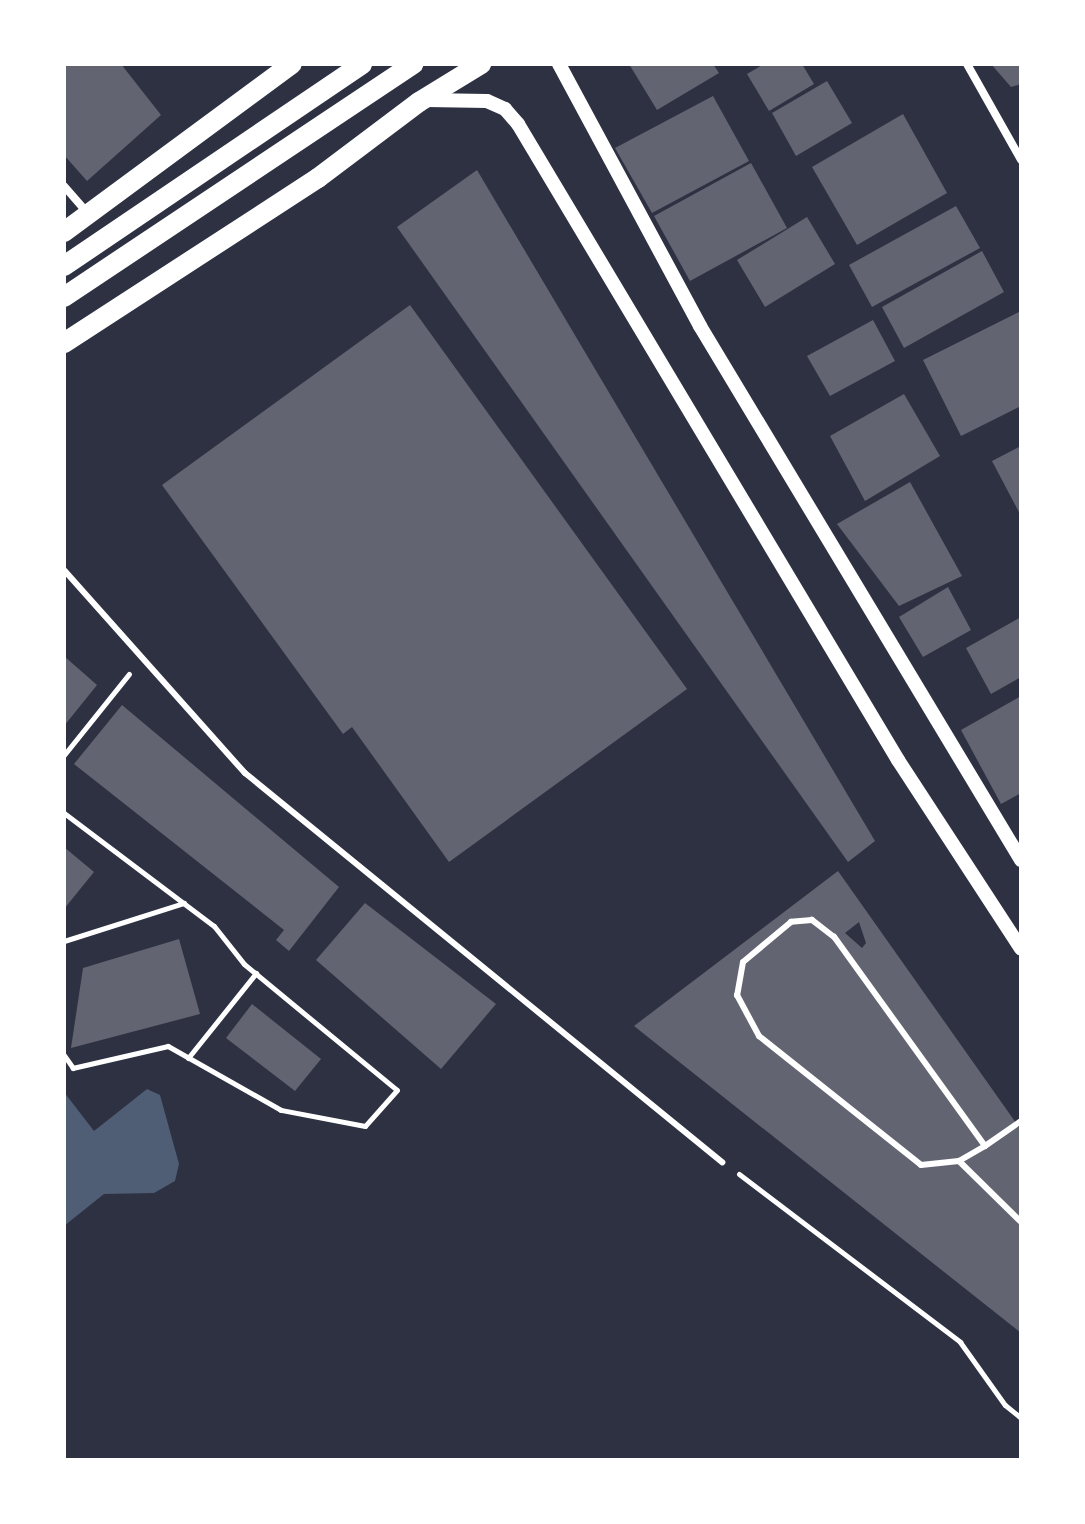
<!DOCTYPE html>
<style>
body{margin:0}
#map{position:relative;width:1085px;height:1524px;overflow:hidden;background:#2d3142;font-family:Arial,sans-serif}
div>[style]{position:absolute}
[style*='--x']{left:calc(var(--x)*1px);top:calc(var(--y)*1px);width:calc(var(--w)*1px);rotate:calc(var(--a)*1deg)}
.water>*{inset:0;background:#4f5d75}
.building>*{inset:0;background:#626471}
.path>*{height:5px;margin:-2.5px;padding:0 2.5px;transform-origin:2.5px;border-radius:2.5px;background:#fff}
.service>*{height:6px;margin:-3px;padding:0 3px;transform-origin:3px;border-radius:3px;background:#fff}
.minor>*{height:8px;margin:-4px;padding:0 4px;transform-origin:4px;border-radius:4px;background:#fff}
.tertiary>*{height:14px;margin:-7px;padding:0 7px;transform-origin:7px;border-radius:7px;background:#fff}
.primary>*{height:20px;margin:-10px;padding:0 10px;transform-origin:10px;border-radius:10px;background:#fff}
span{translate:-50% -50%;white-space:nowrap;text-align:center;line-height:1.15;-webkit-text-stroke:7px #fff;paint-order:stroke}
.frame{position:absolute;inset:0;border:66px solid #fff;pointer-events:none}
</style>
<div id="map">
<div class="water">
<i style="clip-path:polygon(147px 1089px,160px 1095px,179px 1164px,175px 1181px,154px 1193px,104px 1194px,64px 1226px,64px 1092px,94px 1131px)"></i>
</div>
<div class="building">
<i style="clip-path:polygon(64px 64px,121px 64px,161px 115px,87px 181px,64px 155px)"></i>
<i style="clip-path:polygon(629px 64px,713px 64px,719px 73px,657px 110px)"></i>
<i style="clip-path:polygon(764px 64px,802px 64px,814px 84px,769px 111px,747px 74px)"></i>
<i style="clip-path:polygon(991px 64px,1021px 64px,1021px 84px,1011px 87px)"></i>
<i style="clip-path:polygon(827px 81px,852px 123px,796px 156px,772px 113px)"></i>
<i style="clip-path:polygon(713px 96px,749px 161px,652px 213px,615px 148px)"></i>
<i style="clip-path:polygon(903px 114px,947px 193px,857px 245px,812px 167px)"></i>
<i style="clip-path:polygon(751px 163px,787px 228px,690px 281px,654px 216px)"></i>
<i style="clip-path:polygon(477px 170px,875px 841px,848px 862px,397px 227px)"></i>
<i style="clip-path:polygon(956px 206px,980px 248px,872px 307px,849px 265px)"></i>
<i style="clip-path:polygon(807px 217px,835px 264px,765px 307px,737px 260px)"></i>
<i style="clip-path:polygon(982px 251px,1004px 292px,904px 348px,882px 307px)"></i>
<i style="clip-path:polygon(410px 305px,687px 689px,449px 862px,352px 727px,343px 734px,162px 485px)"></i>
<i style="clip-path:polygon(1021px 311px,1021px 406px,961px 436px,923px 360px)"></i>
<i style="clip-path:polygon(873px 320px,895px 361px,830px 396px,807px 356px)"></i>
<i style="clip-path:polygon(904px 394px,940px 456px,865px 501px,830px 436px)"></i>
<i style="clip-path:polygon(1021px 446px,1021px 516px,992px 461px)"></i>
<i style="clip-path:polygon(910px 482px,962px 576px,899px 606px,837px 524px)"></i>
<i style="clip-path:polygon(948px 587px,971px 630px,923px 657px,899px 617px)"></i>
<i style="clip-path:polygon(1021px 617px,1021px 677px,991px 694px,966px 648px)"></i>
<i style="clip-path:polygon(64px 656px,97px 685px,64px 726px)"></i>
<i style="clip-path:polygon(1021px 696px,1021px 793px,1001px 804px,961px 730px)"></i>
<i style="clip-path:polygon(122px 705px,339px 887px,289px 951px,276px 940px,284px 930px,74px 764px)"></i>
<i style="clip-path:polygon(64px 847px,94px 872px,64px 909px)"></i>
<i style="clip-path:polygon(evenodd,838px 871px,1021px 1130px,1021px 1333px,634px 1026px,838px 871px,859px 922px,866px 943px,862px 948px,845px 933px,859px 922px)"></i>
<i style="clip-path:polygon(365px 903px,496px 1004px,441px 1069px,316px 960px)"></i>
<i style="clip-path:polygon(179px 939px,200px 1014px,71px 1048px,83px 968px)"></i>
<i style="clip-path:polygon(252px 1004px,321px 1059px,295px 1091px,226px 1038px)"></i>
</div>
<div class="path">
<i style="--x:64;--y:755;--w:104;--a:-51.3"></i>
<i style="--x:64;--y:813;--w:188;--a:37"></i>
<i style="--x:214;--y:926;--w:48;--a:51.7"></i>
<i style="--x:244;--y:964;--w:198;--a:39.5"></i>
<i style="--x:397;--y:1090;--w:48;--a:131.6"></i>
<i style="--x:365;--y:1126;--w:86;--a:-169.2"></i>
<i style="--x:281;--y:1110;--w:130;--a:-150.5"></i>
<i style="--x:168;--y:1046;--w:98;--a:167"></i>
<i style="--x:73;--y:1068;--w:16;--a:-125"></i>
<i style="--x:64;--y:941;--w:126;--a:-17.6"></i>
<i style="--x:188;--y:1058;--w:109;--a:-51.3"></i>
<i style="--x:739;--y:1174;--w:278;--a:37.2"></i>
<i style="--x:960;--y:1342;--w:77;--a:54.5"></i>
<i style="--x:1005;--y:1405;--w:21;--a:39"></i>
</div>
<div class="service">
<i style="--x:64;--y:570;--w:272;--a:48.3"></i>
<i style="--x:245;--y:773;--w:616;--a:39.2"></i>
<i style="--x:985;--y:1146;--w:258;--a:-125.8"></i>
<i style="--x:834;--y:937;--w:28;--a:-142"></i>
<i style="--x:812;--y:920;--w:21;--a:175"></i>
<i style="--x:791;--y:922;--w:62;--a:140.2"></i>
<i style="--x:743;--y:962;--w:34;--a:100"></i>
<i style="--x:737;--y:995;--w:47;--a:61.8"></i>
<i style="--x:759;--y:1036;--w:207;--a:38.5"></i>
<i style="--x:921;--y:1165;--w:38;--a:-6"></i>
<i style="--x:959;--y:1161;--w:30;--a:-30"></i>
<i style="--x:985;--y:1146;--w:44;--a:-34.8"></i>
<i style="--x:959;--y:1161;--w:87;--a:44.5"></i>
</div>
<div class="minor">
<i style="--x:967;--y:64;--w:110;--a:60.6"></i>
<i style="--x:64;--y:186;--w:35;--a:49"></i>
</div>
<div class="tertiary">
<i style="--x:559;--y:64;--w:298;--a:61.7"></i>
<i style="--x:700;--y:326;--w:623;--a:58.99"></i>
<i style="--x:427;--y:100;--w:60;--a:1"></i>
<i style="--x:487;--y:101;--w:20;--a:24"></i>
<i style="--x:505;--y:109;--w:20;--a:49"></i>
<i style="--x:518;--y:124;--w:741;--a:59.14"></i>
<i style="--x:898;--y:760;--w:225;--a:56.9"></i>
</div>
<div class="primary">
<i style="--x:64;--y:232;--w:283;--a:-36.4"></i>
<i style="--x:64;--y:266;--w:360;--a:-34.1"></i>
<i style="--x:64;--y:297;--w:420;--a:-33.7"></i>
<i style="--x:64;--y:343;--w:303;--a:-33"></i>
<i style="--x:318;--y:178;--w:126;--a:-37"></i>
<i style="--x:419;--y:102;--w:73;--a:-31.5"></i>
</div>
<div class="frame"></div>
</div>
